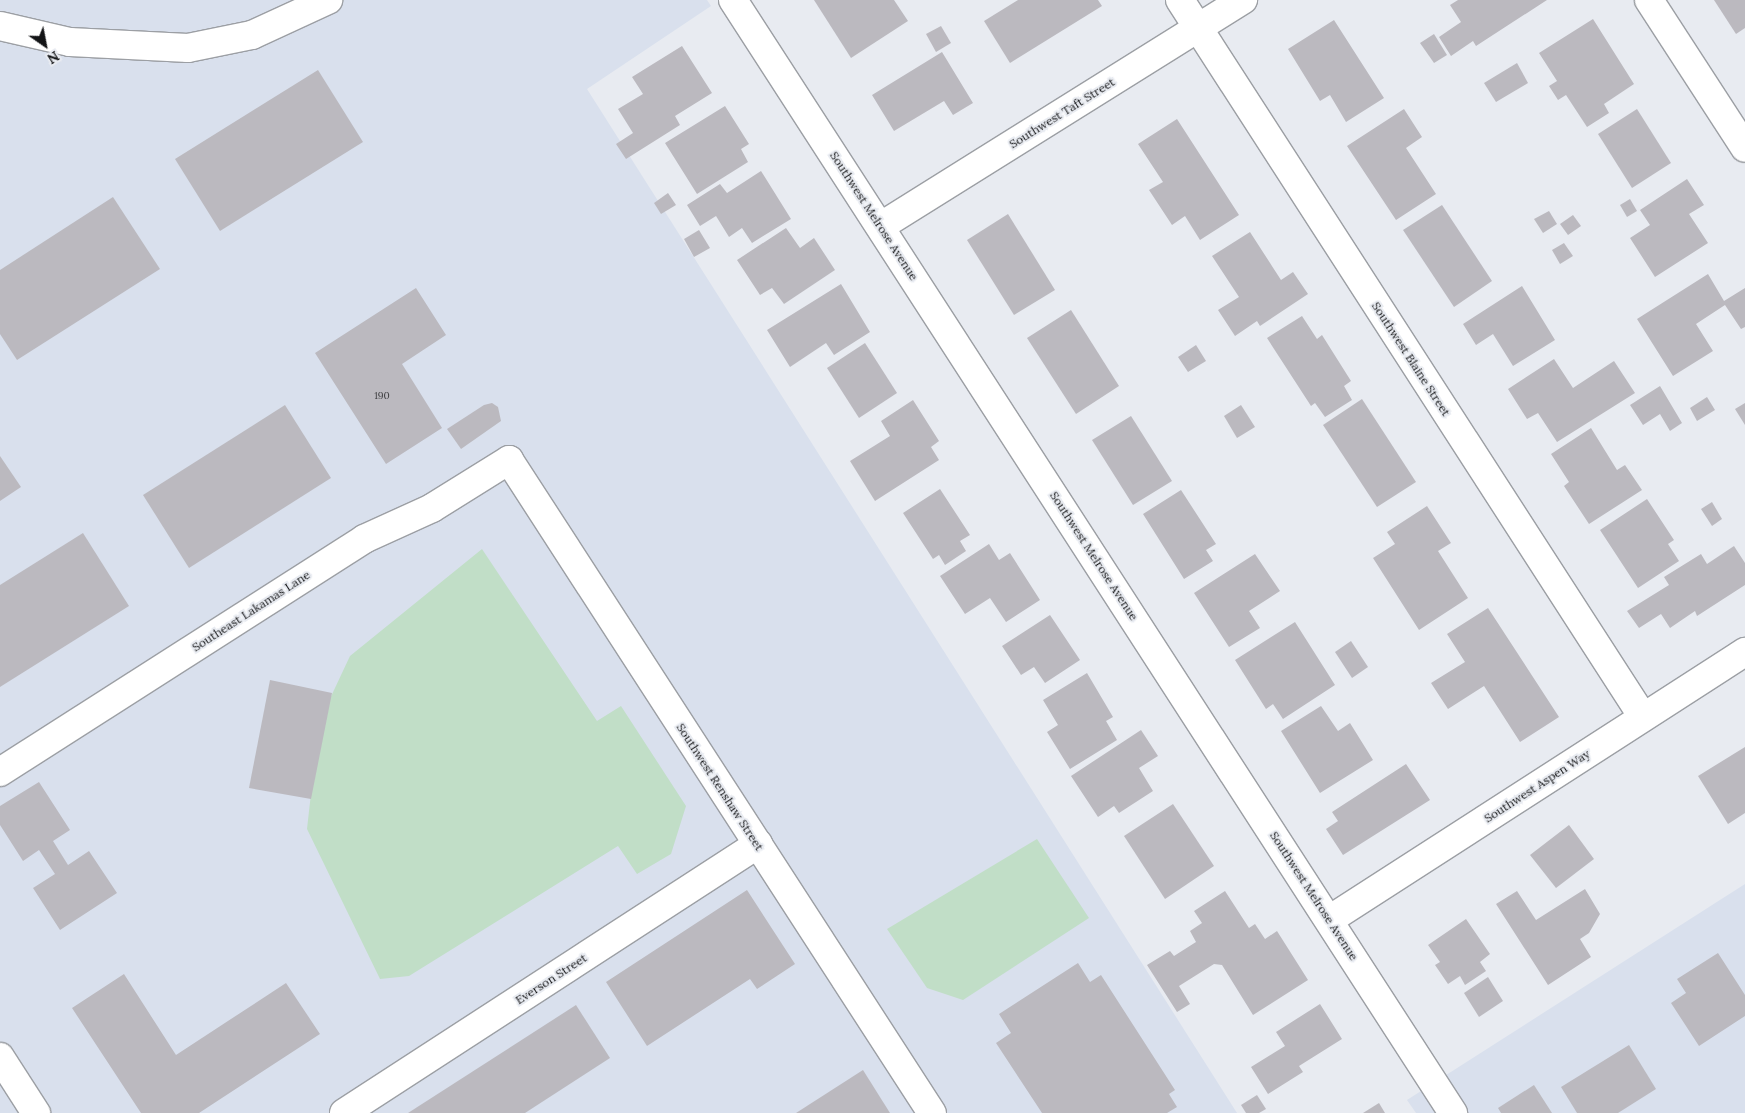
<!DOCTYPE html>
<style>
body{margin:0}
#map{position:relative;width:1745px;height:1113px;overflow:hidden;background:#e8ebf1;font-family:Lora,serif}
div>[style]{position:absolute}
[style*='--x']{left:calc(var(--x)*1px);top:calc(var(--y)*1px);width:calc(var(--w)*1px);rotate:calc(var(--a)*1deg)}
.built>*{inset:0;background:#d9e0ed}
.green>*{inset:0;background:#c1dec7}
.building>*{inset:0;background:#bbb9bf}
.roads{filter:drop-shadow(1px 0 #9c9fa4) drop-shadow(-1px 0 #9c9fa4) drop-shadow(0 1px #9c9fa4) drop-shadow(0 -1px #9c9fa4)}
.minor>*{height:28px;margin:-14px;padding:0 14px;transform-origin:14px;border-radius:14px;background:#fff}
span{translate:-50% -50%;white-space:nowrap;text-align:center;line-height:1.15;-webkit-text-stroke:4px #e8ebf1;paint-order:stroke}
.number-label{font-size:10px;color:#3d3d40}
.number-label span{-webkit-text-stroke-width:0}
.street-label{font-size:12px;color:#131416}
.north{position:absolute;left:20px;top:20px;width:50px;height:50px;-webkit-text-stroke:4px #e8ebf1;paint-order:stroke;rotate:147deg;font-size:14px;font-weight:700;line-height:20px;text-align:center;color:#131416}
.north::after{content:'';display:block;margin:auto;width:18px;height:22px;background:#131416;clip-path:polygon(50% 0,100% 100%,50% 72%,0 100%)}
</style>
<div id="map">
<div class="built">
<i style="clip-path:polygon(0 0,707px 0,711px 6px,587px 89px,1237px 1113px,0 1113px)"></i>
<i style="clip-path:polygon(1745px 884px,1745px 1113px,1416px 1113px,1407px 1100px)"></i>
</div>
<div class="green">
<i style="clip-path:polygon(482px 549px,597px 721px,621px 706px,686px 806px,671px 854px,637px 874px,618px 846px,409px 976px,380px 979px,307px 829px,319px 722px,350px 656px)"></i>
<i style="clip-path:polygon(1037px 839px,1089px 918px,963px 1000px,927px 988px,887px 929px)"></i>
</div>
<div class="building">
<i style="clip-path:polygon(814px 0,894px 0,908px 21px,851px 58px)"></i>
<i style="clip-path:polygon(1018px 0,1098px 0,1102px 6px,1010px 63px,984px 21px)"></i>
<i style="clip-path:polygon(1458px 0,1547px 0,1476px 46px,1473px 41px,1451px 56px,1439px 37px,1461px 22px,1450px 5px)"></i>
<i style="clip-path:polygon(1714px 0,1745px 0,1745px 28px,1736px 34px)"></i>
<i style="clip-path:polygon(1593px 19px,1634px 84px,1604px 104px,1609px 113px,1587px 127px,1566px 95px,1558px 100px,1549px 86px,1557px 81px,1539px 53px)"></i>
<i style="clip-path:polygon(1334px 20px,1384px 98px,1346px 122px,1330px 95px,1320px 101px,1288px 49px)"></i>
<i style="clip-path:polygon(941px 26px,951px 43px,936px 52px,926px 34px)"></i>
<i style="clip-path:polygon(1434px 34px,1447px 55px,1434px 63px,1420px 43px)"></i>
<i style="clip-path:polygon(682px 46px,712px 93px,675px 116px,680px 125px,626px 159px,616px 144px,633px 133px,618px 109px,643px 94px,632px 77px)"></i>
<i style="clip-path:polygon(942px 52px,973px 103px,953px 115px,944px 101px,894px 131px,872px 95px)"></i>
<i style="clip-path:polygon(1517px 63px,1528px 83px,1496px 102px,1484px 83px)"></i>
<i style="clip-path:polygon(318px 70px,363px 142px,220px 231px,175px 159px)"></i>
<i style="clip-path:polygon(725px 106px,749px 144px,741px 149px,748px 162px,697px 194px,665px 143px)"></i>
<i style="clip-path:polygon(1404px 109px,1422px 137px,1406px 148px,1436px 194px,1396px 220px,1347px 146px)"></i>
<i style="clip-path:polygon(1637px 109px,1671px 163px,1632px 188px,1598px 134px)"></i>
<i style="clip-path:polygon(1177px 119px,1239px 215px,1200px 240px,1185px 216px,1172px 225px,1149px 190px,1163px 182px,1138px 144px)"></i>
<i style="clip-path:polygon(761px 171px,791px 219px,752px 243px,742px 228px,729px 237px,716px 216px,700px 226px,687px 205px,720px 184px,727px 193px)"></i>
<i style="clip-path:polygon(1687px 179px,1704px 205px,1689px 214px,1708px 243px,1655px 277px,1630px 238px,1650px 225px,1640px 210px)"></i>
<i style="clip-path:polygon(668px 193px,676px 205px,661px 214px,654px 203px)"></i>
<i style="clip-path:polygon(113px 197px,160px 269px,17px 360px,0 334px,0 270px)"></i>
<i style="clip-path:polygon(1630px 199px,1637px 211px,1627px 217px,1620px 205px)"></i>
<i style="clip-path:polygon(1442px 205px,1492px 281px,1454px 307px,1403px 230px)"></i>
<i style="clip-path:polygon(1549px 211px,1557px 224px,1543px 233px,1534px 219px)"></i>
<i style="clip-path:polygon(1008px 214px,1055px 290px,1014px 315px,967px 240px)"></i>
<i style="clip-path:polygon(1573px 215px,1581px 226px,1568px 235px,1560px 224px)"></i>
<i style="clip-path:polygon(786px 228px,800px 248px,814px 238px,835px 270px,784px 304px,772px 288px,760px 295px,737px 260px)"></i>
<i style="clip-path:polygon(699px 230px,710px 248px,694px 257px,684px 239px)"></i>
<i style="clip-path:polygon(1250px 232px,1281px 280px,1293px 272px,1308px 294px,1260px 326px,1257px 321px,1235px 336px,1218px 310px,1239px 297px,1212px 256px)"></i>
<i style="clip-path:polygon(1564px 243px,1573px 256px,1560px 264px,1552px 250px)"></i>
<i style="clip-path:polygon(1708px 274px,1724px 301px,1745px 288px,1745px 327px,1741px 329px,1725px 305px,1696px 324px,1713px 351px,1673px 376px,1637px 319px)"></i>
<i style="clip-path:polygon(841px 284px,870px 332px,834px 355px,826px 343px,790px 367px,767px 330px)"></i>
<i style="clip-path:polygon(1522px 286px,1555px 340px,1513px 366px,1493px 334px,1476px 345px,1463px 324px)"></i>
<i style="clip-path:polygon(416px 288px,446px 335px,402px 364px,442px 428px,386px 464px,315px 353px)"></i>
<i style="clip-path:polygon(1071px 310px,1119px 386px,1076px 414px,1027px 338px)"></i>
<i style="clip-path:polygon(1302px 316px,1317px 339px,1322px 335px,1351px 381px,1344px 386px,1352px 400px,1325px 417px,1315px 403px,1311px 406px,1267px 338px)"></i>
<i style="clip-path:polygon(865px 343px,897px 393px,859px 418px,827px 368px)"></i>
<i style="clip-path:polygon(1196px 345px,1206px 361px,1188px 372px,1178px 357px)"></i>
<i style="clip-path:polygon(1554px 359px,1573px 388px,1614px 361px,1635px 393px,1557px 442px,1538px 413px,1527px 419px,1508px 389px)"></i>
<i style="clip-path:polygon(1660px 386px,1682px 423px,1670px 431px,1660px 414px,1643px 425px,1630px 405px)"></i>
<i style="clip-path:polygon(1707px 397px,1715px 410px,1697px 421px,1690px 408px)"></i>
<i style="clip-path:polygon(1362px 399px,1416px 482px,1377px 507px,1323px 425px)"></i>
<i style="clip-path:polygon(913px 400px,939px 441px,931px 447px,939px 460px,875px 501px,850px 461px,890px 436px,881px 421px)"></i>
<i style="clip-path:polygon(492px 403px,498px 407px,501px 421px,461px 449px,447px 429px,484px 405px)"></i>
<i style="clip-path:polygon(1745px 403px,1745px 425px,1735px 409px)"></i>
<i style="clip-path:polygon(285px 405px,331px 478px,189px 568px,143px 495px)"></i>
<i style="clip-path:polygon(1241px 405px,1255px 427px,1237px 438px,1224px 416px)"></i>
<i style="clip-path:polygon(1131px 416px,1172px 481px,1133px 505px,1092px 440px)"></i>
<i style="clip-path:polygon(1591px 428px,1617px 470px,1625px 465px,1642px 490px,1589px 524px,1564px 486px,1569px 482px,1551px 454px)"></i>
<i style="clip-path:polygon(0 456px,21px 487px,0 501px)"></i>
<i style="clip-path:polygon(940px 489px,970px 535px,960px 541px,966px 551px,945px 565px,939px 555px,933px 559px,903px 513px)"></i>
<i style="clip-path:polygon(1181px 490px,1216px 544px,1206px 550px,1213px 561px,1184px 579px,1143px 514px)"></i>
<i style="clip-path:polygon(1647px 499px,1674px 540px,1668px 544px,1679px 561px,1638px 588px,1600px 530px)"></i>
<i style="clip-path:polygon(1712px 502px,1722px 519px,1712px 526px,1701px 509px)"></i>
<i style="clip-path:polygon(1427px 506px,1451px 543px,1438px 551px,1468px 598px,1419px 630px,1373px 558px,1395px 544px,1387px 532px)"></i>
<i style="clip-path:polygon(83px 533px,129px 606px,0 687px,0 585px)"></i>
<i style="clip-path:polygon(989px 544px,999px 560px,1010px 553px,1040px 600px,1006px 622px,990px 598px,965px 614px,940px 576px)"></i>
<i style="clip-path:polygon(1734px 546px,1745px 563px,1745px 585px,1697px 616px,1695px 611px,1670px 628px,1661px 614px,1639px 628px,1627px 611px,1669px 585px,1664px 577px,1701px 554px,1707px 564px)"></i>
<i style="clip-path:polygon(1255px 554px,1280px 591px,1249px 611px,1260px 628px,1229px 647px,1194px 593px)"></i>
<i style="clip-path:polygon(1488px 608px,1559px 717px,1520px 742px,1484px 686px,1448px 709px,1431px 683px,1465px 662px,1447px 634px)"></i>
<i style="clip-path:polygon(1050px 615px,1080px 660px,1045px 683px,1034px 667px,1021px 675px,1002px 646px)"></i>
<i style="clip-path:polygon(1295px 622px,1335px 685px,1283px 719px,1273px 704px,1266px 709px,1235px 660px)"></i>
<i style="clip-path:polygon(1351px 641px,1368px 667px,1352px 678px,1335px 652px)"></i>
<i style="clip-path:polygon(1087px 673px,1113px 717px,1106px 721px,1117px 740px,1070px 769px,1047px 732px,1058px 725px,1043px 700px)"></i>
<i style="clip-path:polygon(270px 680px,332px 693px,311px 799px,249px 788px)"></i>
<i style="clip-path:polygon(1321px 706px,1338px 731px,1350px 723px,1373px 760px,1320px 793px,1281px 731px)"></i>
<i style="clip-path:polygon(1141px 730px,1158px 756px,1139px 768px,1153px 791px,1119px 813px,1114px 806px,1098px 817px,1071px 776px)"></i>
<i style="clip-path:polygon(1745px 747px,1745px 813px,1728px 824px,1698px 776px)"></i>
<i style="clip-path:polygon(1406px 764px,1430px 800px,1343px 855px,1326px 829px,1338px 821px,1332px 812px)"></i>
<i style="clip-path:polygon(39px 782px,70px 830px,53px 841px,68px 865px,89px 851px,117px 893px,60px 930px,33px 888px,55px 874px,39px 850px,23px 861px,0 825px,0 806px)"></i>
<i style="clip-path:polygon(1173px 804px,1214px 866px,1165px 899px,1124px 836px)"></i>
<i style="clip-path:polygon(1569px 825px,1594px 859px,1556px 888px,1530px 855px)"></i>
<i style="clip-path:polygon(1585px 889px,1600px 914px,1589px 933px,1580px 939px,1591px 957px,1548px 985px,1496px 904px,1517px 891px,1536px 920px)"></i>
<i style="clip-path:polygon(747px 890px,795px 964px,757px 989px,750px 979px,647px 1046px,606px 982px)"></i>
<i style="clip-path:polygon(1225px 891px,1249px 928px,1255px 924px,1265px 939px,1277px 931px,1308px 980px,1253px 1015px,1222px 965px,1214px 964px,1179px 986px,1190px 1004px,1177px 1012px,1147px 965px,1170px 951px,1174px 956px,1196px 942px,1190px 931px,1202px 923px,1194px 911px)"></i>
<i style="clip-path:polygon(1466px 919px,1490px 954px,1480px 962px,1486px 971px,1465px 985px,1460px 976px,1448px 984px,1435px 965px,1440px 962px,1428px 945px)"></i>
<i style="clip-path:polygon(1718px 953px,1745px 995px,1745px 1016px,1699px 1046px,1671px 1003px,1686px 993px,1677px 979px)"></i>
<i style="clip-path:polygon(1078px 963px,1090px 982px,1101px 975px,1175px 1090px,1169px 1094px,1177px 1107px,1167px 1113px,1042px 1113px,996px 1043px,1011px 1033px,999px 1014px)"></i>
<i style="clip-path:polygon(124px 974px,176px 1055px,286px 983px,320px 1034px,199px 1113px,141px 1113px,72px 1008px)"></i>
<i style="clip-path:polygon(1488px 977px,1503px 1001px,1479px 1017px,1464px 993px)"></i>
<i style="clip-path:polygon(1320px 1004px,1342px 1039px,1299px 1066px,1303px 1072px,1268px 1094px,1251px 1067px,1285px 1046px,1276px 1032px)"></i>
<i style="clip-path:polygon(576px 1005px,610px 1058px,525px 1113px,408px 1113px)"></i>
<i style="clip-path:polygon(1629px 1045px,1656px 1089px,1618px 1113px,1577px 1113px,1561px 1087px)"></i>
<i style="clip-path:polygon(863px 1070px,890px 1113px,796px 1113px)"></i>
<i style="clip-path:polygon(1534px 1085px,1552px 1113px,1501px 1113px,1498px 1108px)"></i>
<i style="clip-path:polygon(1257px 1095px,1266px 1109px,1259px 1113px,1246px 1113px,1241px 1105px)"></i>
<i style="clip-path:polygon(1379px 1103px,1385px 1113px,1363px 1113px)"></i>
</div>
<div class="roads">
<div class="minor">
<i style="--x:733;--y:0;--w:1326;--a:57.1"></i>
<i style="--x:1180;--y:0;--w:853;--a:57.15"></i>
<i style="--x:1649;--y:0;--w:176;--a:57"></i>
<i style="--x:0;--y:26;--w:72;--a:12.9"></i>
<i style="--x:70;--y:42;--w:118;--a:2.9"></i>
<i style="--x:188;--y:48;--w:65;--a:-11.5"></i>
<i style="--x:252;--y:35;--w:84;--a:-24.7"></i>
<i style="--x:881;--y:226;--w:427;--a:-32"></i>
<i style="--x:0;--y:772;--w:432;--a:-32.6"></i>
<i style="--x:364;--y:539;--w:75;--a:-24.5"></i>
<i style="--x:432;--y:508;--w:91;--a:-31.9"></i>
<i style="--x:509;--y:460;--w:778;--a:57.07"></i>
<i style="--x:1329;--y:920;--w:495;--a:-32.8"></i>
<i style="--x:0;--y:1057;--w:67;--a:57.3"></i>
<i style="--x:344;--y:1113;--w:494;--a:-33"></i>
</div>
</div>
<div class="number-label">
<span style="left:382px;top:396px">190</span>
</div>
<div class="street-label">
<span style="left:1062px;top:113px;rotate:-32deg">Southwest Taft Street</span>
<span style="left:874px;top:216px;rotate:57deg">Southwest Melrose Avenue</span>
<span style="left:1411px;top:359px;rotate:57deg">Southwest Blaine Street</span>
<span style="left:1094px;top:556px;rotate:57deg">Southwest Melrose Avenue</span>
<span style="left:251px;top:611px;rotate:-33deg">Southeast Lakamas Lane</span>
<span style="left:1537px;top:786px;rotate:-33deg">Southwest Aspen Way</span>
<span style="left:720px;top:787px;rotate:57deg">Southwest Renshaw Street</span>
<span style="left:1314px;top:896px;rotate:57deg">Southwest Melrose Avenue</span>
<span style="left:551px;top:979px;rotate:-33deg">Everson Street</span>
</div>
<div class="north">N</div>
</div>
